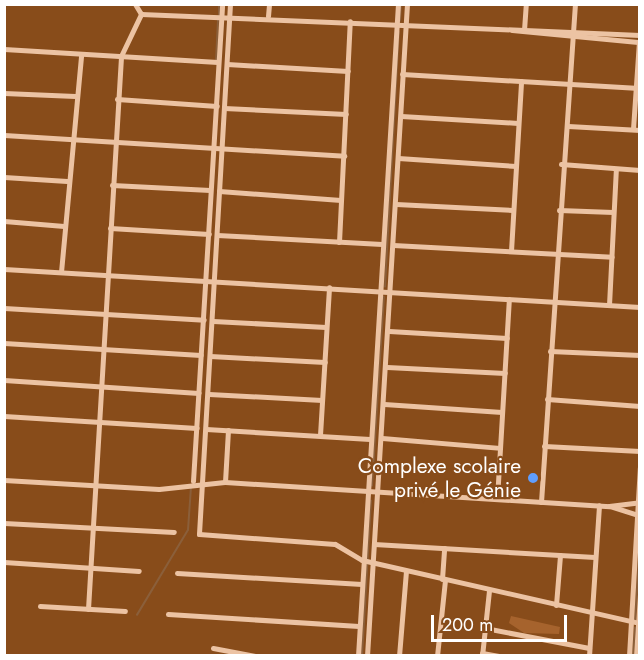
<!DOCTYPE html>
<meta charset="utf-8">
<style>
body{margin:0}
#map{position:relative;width:644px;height:660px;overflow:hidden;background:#884c1a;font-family:Jost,sans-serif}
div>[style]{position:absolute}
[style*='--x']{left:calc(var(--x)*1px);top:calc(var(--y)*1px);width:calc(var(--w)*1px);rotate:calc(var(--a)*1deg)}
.green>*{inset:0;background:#a6632d}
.stream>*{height:1.5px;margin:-0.75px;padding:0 0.75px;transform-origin:0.75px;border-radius:0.75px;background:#8b5f3a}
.minor>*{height:5px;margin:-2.5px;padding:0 2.5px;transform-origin:2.5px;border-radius:2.5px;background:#ecc3a3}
.dots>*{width:16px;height:16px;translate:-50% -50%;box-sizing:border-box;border:3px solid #884c1a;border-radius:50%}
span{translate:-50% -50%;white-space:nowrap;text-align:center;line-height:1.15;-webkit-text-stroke:4.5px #884c1a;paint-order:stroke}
.poi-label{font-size:21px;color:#fff}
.right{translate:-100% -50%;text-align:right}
.frame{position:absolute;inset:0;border:6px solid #fff;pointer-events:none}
.scale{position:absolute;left:431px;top:615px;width:136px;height:27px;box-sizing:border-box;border:3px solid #fff;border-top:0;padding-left:8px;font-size:18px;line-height:21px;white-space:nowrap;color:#fff;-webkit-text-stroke:4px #884c1a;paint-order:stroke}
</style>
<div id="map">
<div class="green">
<i style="clip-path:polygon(511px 616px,560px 627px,559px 634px,524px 633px,509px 623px)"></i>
</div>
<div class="stream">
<i style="--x:219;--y:16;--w:12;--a:-90"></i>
<i style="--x:400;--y:21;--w:17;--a:-87"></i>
<i style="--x:216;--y:61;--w:41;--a:-87.2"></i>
<i style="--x:385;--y:287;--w:255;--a:-86.9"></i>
<i style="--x:372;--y:486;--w:189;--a:-86.4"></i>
<i style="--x:137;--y:615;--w:99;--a:-59"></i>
<i style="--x:188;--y:530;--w:43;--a:-86"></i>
<i style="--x:635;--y:620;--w:76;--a:-86.2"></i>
<i style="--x:362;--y:656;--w:155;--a:-86.7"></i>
<i style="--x:633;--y:656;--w:28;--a:-86"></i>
</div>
<div class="minor">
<i style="--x:135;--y:4;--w:12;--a:59"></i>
<i style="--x:141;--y:14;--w:499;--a:2.4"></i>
<i style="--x:230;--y:4;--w:531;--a:93.35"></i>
<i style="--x:199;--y:534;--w:136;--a:4.2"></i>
<i style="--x:335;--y:544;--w:31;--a:31"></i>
<i style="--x:362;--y:560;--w:285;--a:12.8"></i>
<i style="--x:268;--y:16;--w:12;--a:-85"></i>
<i style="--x:512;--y:30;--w:129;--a:5.4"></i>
<i style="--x:524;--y:30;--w:26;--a:-86"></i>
<i style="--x:4;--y:49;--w:214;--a:3.5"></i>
<i style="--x:227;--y:64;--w:121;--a:3.3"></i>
<i style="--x:402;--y:74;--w:233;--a:3.4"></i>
<i style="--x:4;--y:93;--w:71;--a:2.4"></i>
<i style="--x:117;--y:99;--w:100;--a:4"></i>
<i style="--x:224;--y:108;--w:122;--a:2.8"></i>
<i style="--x:401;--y:116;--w:117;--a:3.4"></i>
<i style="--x:568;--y:126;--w:72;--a:3.2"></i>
<i style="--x:633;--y:129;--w:87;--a:-86.1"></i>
<i style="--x:4;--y:135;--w:341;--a:3.5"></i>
<i style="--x:398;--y:158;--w:118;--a:3.9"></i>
<i style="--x:561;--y:164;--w:79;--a:4.3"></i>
<i style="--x:4;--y:177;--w:63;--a:3.6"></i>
<i style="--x:112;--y:185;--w:98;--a:2.9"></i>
<i style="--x:219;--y:191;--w:122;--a:4.2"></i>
<i style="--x:396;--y:204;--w:117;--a:2.9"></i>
<i style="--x:559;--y:210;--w:54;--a:2.1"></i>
<i style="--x:4;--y:221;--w:60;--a:4.8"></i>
<i style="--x:110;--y:228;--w:99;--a:3.5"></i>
<i style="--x:217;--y:235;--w:165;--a:3.1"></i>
<i style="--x:339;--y:242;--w:221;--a:-87.2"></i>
<i style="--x:393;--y:245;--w:219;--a:3.1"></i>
<i style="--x:511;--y:251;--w:170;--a:-86.6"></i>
<i style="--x:4;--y:269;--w:637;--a:3.42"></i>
<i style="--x:61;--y:272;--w:218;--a:-84.7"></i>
<i style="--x:609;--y:305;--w:136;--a:-87.1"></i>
<i style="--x:4;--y:308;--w:200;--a:3.4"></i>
<i style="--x:213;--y:321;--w:113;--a:3"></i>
<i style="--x:389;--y:331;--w:118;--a:3.4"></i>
<i style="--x:4;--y:343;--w:197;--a:3.5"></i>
<i style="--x:550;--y:351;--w:90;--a:2.5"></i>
<i style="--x:210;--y:356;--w:115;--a:3"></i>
<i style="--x:387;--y:367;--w:118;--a:2.9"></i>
<i style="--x:4;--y:380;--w:195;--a:3.8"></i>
<i style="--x:209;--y:394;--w:113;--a:3"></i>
<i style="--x:547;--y:399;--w:93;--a:4.3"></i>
<i style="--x:384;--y:404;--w:118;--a:3.9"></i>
<i style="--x:4;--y:416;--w:193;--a:3.6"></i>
<i style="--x:206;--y:429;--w:164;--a:3.5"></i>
<i style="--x:320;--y:435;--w:148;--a:-86.5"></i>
<i style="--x:382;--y:438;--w:118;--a:4.8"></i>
<i style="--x:544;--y:446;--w:96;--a:3"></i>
<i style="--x:4;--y:480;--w:155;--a:3.3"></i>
<i style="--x:159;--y:489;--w:66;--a:-6.1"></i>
<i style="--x:225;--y:482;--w:385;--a:3.6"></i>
<i style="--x:609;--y:506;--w:31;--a:-7"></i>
<i style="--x:193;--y:481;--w:478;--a:-86.5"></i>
<i style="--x:225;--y:482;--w:52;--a:-86.7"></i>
<i style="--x:497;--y:499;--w:200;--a:-86.6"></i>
<i style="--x:541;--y:502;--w:499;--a:-86.1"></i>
<i style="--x:610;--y:506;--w:29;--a:18"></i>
<i style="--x:4;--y:523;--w:170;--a:3"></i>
<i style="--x:374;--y:544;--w:221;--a:3.4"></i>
<i style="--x:4;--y:562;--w:135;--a:3.8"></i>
<i style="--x:177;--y:573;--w:185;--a:3.4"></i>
<i style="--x:442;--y:579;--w:31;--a:-86"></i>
<i style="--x:556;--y:605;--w:50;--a:-85.4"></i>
<i style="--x:40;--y:606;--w:85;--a:3.4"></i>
<i style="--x:88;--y:609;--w:554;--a:-86.58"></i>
<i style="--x:121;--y:56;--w:47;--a:-64.5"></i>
<i style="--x:168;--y:614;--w:191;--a:3.6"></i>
<i style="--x:485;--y:628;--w:106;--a:10.9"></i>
<i style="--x:213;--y:648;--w:43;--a:10.8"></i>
<i style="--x:482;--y:653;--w:17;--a:10"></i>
<i style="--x:358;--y:656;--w:653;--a:-86.49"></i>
<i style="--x:367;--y:656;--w:653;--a:-86.49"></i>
<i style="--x:399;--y:656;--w:85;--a:-85.3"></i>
<i style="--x:437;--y:656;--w:76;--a:-84"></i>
<i style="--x:482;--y:656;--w:66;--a:-83.9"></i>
<i style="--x:589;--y:656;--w:151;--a:-86.2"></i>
<i style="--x:629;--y:656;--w:189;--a:-86.7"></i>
<i style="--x:636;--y:656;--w:62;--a:-86.3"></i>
</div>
<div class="dots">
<i style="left:533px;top:478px;background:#5f9efe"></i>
</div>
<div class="poi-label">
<span class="right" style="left:521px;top:478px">Complexe scolaire<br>privé le Génie</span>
</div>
<div class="frame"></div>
<div class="scale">200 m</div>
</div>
